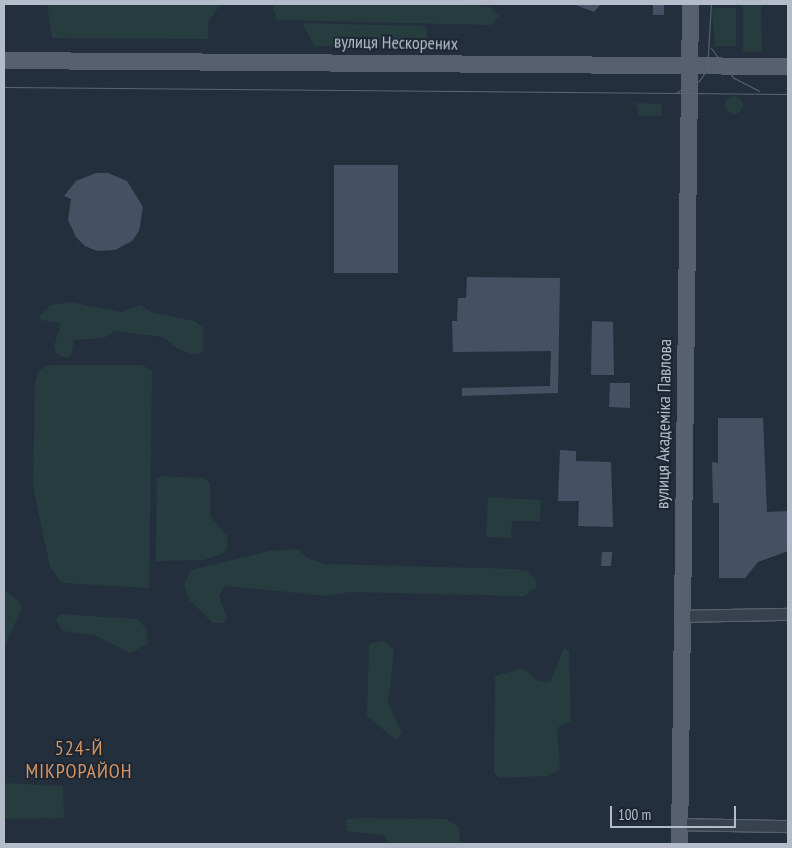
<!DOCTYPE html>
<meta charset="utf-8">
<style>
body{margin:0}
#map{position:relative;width:792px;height:848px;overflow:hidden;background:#242f3e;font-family:"PT Sans Narrow",sans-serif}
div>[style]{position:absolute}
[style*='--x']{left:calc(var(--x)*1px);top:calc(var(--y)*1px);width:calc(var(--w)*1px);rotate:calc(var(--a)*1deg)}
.green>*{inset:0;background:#263c3f}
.round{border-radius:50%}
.building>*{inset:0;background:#455162}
.roads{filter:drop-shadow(1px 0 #565f6c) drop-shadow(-1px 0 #565f6c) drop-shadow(0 1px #565f6c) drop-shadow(0 -1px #565f6c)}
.minor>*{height:11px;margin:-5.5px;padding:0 5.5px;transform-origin:5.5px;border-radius:5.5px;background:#38414e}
.major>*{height:15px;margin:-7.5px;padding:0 7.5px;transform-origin:7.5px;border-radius:7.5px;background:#56606e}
.tram>*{height:1px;margin:-0.5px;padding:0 0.5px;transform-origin:0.5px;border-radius:0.5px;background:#5a6575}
span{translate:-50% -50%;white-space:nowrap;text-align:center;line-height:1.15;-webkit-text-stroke:4px #1d2633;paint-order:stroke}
.street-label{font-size:18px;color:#b4bcc9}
.quarter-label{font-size:20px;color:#d59563;letter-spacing:1px}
.frame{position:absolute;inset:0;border:5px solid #b4bcc9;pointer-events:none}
.scale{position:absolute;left:610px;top:806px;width:126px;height:22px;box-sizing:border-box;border:2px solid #b4bcc9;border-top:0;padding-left:6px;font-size:15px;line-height:18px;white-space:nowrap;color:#b4bcc9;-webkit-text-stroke:4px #1d2633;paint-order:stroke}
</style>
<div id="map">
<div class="green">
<i style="clip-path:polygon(47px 4px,221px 4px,208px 22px,208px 39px,52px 38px)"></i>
<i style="clip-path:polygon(277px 4px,461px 4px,490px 7px,499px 16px,491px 25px,277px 20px,273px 8px)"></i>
<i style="clip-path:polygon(743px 4px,761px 4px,762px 52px,743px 52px)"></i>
<i style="clip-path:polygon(712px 8px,736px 8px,736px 46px,715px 46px)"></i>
<i style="clip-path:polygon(302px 23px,423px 26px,427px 29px,427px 46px,314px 46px)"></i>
<i class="round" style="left:725px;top:96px;width:18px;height:18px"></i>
<i style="clip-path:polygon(636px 103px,661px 104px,662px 116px,639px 116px)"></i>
<i style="clip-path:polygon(71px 302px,122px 312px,140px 305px,153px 313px,195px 321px,203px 328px,203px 352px,195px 355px,176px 348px,163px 337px,114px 331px,104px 338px,74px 340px,71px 356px,66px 358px,56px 353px,54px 346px,61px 323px,41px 320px,40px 315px,51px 305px)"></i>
<i style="clip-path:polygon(50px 365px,142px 365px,152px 371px,149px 588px,61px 583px,50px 567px,33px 487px,35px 382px,39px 370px)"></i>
<i style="clip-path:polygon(161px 476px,204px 478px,210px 483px,210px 516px,227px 536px,228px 546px,224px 553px,204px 560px,156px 561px,157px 479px)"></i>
<i style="clip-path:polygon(488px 497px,541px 500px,540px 521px,512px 521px,511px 538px,486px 537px)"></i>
<i style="clip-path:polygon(299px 549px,307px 558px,326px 564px,516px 569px,529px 572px,536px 581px,536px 588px,524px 596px,350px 592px,328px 596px,225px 586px,219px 596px,227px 619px,222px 623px,213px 623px,190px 601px,184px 584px,191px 570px,269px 551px)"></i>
<i style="clip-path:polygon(4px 590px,18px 600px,22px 608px,4px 647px)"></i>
<i style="clip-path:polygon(60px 614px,137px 619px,146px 628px,148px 644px,130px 653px,95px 635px,62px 631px,56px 619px)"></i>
<i style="clip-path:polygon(384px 641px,394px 650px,388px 703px,402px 733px,396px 740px,367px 716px,369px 644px)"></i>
<i style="clip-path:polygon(564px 648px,569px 651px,571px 721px,557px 728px,560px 769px,548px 776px,499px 778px,494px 773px,495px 676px,522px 668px,538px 681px,550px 682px)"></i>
<i style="clip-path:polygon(4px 783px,63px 786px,64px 818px,4px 819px)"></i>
<i style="clip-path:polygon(354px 818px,446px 819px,459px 827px,460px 844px,389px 844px,383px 835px,347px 831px,346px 820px)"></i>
</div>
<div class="building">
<i style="clip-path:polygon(573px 4px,601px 4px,594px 12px)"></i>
<i style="clip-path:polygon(653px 4px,664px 4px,664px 15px,653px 15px)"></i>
<i style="clip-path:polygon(334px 165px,398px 165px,398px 273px,334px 273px)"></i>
<i style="clip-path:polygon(96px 173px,108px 173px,127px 181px,143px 207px,139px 231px,132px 241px,115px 250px,97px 251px,85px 246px,76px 237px,68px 220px,71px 199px,64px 196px,76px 181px)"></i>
<i style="clip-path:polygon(467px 277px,560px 278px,558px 393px,462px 396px,462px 388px,550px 386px,551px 351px,453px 352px,452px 321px,457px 321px,458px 298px,466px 298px)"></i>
<i style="clip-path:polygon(592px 321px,613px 322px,614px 375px,591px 375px)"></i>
<i style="clip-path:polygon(610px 383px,630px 383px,630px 408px,609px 407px)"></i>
<i style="clip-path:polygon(718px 418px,763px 418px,767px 512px,788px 511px,788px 551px,758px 562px,745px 578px,719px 578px,719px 503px,713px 503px,712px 462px,718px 463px)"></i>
<i style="clip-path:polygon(560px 450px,576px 451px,576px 461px,611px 462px,613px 527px,578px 526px,579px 501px,558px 501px)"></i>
<i style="clip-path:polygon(602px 552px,612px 552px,611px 566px,601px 566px)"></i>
</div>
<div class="roads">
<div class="minor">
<i style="--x:680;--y:616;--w:108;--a:-1.1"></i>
<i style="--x:680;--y:824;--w:108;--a:1.1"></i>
</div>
<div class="major">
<i style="--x:4;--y:60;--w:784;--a:0.44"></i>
<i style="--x:679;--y:844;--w:840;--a:-89.25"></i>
</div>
</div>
<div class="tram">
<i style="--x:711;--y:48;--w:38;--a:53"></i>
<i style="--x:734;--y:78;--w:28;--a:27"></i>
<i style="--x:4;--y:87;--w:784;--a:0.51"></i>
<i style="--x:677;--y:92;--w:25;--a:-27"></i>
<i style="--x:699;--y:81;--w:14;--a:-56"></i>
<i style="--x:707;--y:69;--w:65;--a:-86.5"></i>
</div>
<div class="street-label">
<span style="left:396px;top:43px;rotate:1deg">вулиця Нескорених</span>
<span style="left:664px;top:424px;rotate:-89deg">вулиця Академіка Павлова</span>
</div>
<div class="quarter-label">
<span style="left:79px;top:760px">524-Й<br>МІКРОРАЙОН</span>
</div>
<div class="frame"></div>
<div class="scale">100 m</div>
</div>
